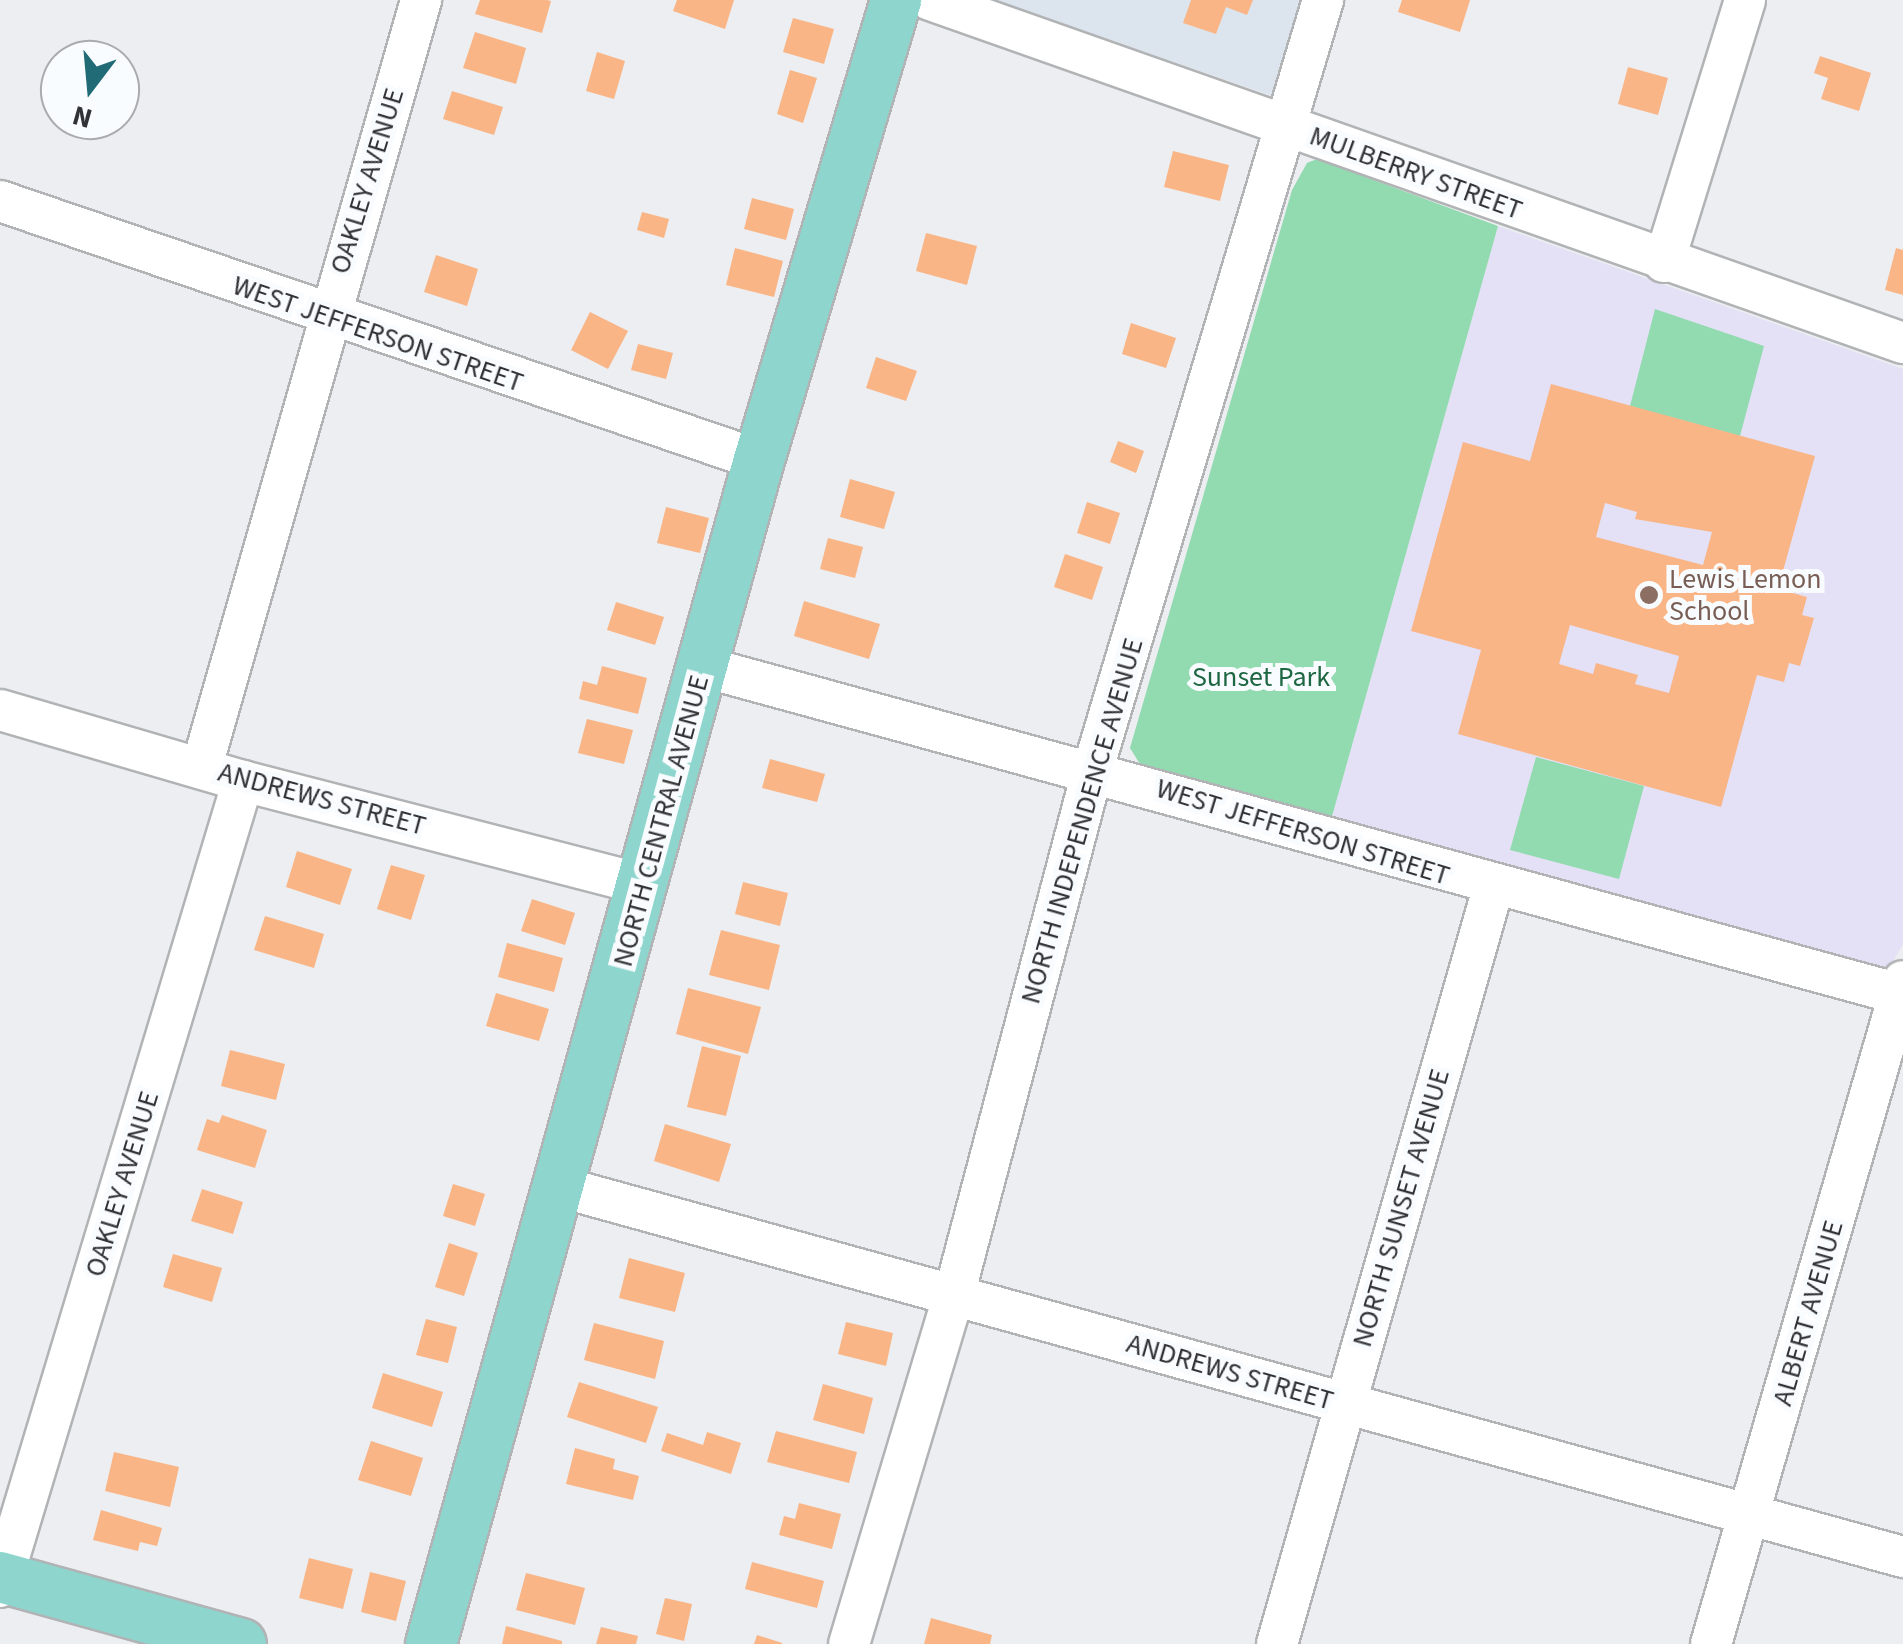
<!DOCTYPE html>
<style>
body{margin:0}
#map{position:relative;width:1903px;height:1644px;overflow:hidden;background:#eceef1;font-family:"Source Sans 3",sans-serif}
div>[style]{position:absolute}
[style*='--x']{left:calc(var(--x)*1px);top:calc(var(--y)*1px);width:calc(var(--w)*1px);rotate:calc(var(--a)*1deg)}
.built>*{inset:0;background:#dce4ed}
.education>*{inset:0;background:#e4e1f7}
.green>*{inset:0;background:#92daaf}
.building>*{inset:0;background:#f9b586}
.roads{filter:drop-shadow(2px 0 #b1b3b5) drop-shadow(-2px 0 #b1b3b5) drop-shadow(0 2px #b1b3b5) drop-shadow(0 -2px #b1b3b5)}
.minor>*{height:40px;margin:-20px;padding:0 20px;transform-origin:20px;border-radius:20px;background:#fff}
.major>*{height:50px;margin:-25px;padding:0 25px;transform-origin:25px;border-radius:25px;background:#8ed5cd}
.dots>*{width:28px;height:28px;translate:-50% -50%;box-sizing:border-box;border:5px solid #f9fcfe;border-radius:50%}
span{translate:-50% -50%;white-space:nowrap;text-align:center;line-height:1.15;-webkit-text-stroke:10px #f9fcfe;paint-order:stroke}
.street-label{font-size:28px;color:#313233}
.education-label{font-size:28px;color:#785e54}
.left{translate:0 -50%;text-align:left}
.park-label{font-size:28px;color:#1e6743}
.north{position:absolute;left:40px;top:40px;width:100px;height:100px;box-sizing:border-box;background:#f9fcfe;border:2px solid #a9abad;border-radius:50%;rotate:196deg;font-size:28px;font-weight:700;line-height:40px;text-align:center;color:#313233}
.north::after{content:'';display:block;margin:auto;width:35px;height:45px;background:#216b76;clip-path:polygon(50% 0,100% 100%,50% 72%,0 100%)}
</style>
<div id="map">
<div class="built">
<i style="clip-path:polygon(994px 0,1306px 0,1281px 91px,1273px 96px)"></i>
</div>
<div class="education">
<i style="clip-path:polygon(1498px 226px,1903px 369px,1903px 944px,1889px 968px,1876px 972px,1331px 820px)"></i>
</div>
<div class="green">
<i style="clip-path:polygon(1317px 159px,1498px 226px,1331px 820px,1143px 769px,1130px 748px,1292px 190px,1307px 163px)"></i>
<i style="clip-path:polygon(1655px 309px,1764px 346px,1740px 436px,1630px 406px)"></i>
<i style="clip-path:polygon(1536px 757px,1644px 786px,1619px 879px,1510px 850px)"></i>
</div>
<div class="building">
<i style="clip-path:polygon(480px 0,547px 0,551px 1px,542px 33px,475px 14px)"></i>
<i style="clip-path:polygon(677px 0,734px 0,725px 29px,673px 11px)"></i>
<i style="clip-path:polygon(1191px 0,1253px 0,1247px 15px,1226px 7px,1216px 34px,1183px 23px)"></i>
<i style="clip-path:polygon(1402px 0,1470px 0,1460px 32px,1398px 12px)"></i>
<i style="clip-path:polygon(793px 18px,834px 29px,824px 64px,783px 52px)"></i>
<i style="clip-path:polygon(475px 32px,526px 48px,516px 84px,463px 68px)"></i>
<i style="clip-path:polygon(597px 52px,625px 61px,614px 99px,586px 91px)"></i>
<i style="clip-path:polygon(1820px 56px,1871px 73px,1859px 111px,1821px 99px,1828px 78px,1814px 73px)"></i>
<i style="clip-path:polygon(1628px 67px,1668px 78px,1658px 115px,1618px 104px)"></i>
<i style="clip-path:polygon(790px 70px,817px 78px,803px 123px,777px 114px)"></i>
<i style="clip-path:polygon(452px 91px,503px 107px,494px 135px,443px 119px)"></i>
<i style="clip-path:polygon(1173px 151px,1229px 165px,1220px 201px,1164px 187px)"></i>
<i style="clip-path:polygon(752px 198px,794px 209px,786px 240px,744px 229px)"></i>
<i style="clip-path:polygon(642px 212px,669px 219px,664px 238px,637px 230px)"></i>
<i style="clip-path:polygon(926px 233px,977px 246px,967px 285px,916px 271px)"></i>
<i style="clip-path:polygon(735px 248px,783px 261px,774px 297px,726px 285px)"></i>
<i style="clip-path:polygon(1896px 248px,1903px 250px,1903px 295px,1885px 290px)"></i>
<i style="clip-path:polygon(436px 255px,478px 269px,467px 306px,424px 292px)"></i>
<i style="clip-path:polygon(590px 312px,628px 331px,608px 369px,571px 350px)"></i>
<i style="clip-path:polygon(1131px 323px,1176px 338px,1166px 368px,1122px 354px)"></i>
<i style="clip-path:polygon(638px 344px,673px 353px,666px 379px,631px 370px)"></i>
<i style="clip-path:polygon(876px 357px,917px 371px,906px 401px,866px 388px)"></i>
<i style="clip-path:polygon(evenodd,1551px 384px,1815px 456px,1778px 589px,1807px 597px,1802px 615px,1814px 618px,1800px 666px,1789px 663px,1784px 682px,1757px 675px,1721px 807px,1458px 734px,1481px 650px,1411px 631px,1463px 442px,1530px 461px,1551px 384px,1605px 503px,1637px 512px,1635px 519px,1712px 532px,1703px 565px,1596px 537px,1605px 503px,1551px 384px,1570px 625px,1679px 656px,1669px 693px,1635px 684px,1638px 675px,1596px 663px,1593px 674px,1559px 664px,1570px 625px)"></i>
<i style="clip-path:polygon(1118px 441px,1144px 451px,1136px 473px,1110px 462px)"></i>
<i style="clip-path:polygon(850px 479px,895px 492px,884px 529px,840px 517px)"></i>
<i style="clip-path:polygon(1087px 502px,1120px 513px,1110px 544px,1077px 533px)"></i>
<i style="clip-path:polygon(666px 507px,709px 518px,700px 553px,657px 543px)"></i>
<i style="clip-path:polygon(828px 538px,863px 547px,855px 578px,820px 569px)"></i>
<i style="clip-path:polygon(1065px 554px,1103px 567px,1092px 600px,1054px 587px)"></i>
<i style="clip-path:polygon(804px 601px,880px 624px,869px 659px,794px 636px)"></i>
<i style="clip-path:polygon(616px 602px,664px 617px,655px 645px,607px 630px)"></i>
<i style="clip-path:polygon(602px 666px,647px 678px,638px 714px,579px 699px,583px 681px,597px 685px)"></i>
<i style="clip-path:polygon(587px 719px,633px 730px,624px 764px,578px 753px)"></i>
<i style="clip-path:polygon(770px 759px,825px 774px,817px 802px,762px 788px)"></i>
<i style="clip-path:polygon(297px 851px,352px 869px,340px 905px,286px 887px)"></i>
<i style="clip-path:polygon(391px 865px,425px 875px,411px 920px,377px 909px)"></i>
<i style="clip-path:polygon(743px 882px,788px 893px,780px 926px,735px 914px)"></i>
<i style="clip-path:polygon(532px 899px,575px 913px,565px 945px,521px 931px)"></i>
<i style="clip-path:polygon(265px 916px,324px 934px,314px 968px,254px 950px)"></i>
<i style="clip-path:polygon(721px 930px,780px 945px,769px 990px,709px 975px)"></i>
<i style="clip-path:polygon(507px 943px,563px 958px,554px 992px,498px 977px)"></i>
<i style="clip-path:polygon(688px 988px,761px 1007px,748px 1054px,676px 1034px)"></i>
<i style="clip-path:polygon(496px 993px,549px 1009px,539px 1041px,486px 1026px)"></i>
<i style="clip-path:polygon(702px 1046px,741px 1056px,726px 1116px,687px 1107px)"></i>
<i style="clip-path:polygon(230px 1050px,285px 1064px,276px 1100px,221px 1086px)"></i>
<i style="clip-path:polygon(222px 1115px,267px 1130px,255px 1168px,197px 1150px,207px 1119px,219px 1123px)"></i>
<i style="clip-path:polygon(665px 1124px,731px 1144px,719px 1182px,654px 1161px)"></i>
<i style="clip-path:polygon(453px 1184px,485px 1194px,475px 1226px,443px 1216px)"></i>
<i style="clip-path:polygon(202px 1189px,243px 1202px,233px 1234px,191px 1221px)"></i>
<i style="clip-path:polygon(449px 1243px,478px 1253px,464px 1296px,435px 1287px)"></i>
<i style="clip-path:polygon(173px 1254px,222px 1268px,212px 1302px,163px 1287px)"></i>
<i style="clip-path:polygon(629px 1258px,685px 1273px,675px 1312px,619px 1298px)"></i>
<i style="clip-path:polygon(426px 1319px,457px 1327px,448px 1363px,416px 1355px)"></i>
<i style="clip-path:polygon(846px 1322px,893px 1333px,886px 1366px,838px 1354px)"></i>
<i style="clip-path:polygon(594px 1323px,664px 1341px,655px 1379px,584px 1360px)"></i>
<i style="clip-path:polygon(383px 1373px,443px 1392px,432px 1427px,372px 1408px)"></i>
<i style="clip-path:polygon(579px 1382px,658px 1407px,646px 1443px,567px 1417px)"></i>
<i style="clip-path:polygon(823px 1384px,873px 1398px,864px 1434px,813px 1420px)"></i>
<i style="clip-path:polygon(776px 1431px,857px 1452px,849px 1483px,767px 1462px)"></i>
<i style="clip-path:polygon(707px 1432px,741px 1443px,731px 1474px,661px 1451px,667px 1433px,703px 1445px)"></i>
<i style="clip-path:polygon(371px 1441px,423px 1458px,411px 1496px,358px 1480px)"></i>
<i style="clip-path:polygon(575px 1448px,615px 1459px,613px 1469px,639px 1476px,633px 1500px,566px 1484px)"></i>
<i style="clip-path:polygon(114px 1452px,179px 1467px,170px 1507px,105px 1491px)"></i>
<i style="clip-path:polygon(799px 1503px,841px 1514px,832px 1549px,779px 1535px,784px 1516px,795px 1519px)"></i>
<i style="clip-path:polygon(101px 1510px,162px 1528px,157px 1546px,140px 1542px,138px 1551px,93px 1540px)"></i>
<i style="clip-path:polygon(309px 1558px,353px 1569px,343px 1609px,299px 1598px)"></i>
<i style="clip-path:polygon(752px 1562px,824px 1581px,817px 1608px,745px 1589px)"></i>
<i style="clip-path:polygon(370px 1572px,406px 1581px,396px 1621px,361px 1612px)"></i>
<i style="clip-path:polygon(526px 1573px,585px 1588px,575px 1625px,516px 1610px)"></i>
<i style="clip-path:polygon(665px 1598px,692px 1604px,684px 1641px,656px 1634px)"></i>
<i style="clip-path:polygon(931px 1618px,992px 1635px,990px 1644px,924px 1644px)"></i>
<i style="clip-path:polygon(506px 1626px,562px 1641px,562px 1644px,502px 1644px)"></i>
<i style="clip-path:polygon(601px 1627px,638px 1636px,636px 1644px,596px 1644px)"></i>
<i style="clip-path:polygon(757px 1635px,782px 1643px,782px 1644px,754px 1644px)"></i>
</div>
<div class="roads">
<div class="minor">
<i style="--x:930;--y:0;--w:1032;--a:19.42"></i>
<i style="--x:0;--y:201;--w:802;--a:18.84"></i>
<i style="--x:1664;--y:262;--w:274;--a:-72.8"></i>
<i style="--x:704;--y:667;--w:1243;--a:15.3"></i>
<i style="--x:0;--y:710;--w:253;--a:16.3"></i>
<i style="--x:243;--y:781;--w:415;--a:14.5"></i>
<i style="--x:202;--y:766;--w:797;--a:-74.04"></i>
<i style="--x:557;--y:1186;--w:1396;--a:15.41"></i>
<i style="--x:0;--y:1587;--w:842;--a:-73.22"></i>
<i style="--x:849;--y:1644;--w:364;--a:-73.3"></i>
<i style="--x:954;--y:1295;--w:544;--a:-75.2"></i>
<i style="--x:1093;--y:769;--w:803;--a:-73.35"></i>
<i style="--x:1277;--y:1644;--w:786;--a:-74.05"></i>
<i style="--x:1711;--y:1644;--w:690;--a:-73.85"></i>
</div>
<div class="major">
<i style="--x:0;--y:1577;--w:250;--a:15.5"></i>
<i style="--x:431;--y:1644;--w:1229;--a:-74.52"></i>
<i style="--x:759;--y:460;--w:480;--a:-73.4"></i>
</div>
</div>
<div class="dots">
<i style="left:1649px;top:595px;background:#8d6e63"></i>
</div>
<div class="street-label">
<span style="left:1416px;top:173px;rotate:20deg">MULBERRY STREET</span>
<span style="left:367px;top:181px;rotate:-73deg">OAKLEY AVENUE</span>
<span style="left:378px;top:334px;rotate:19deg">WEST JEFFERSON STREET</span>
<span style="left:322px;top:799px;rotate:15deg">ANDREWS STREET</span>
<span style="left:661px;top:821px;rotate:-75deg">NORTH CENTRAL AVENUE</span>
<span style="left:1082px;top:821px;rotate:-74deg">NORTH INDEPENDENCE AVENUE</span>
<span style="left:1303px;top:832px;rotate:17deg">WEST JEFFERSON STREET</span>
<span style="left:122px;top:1184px;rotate:-73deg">OAKLEY AVENUE</span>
<span style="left:1401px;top:1208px;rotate:-74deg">NORTH SUNSET AVENUE</span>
<span style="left:1808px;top:1313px;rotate:-74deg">ALBERT AVENUE</span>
<span style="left:1230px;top:1372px;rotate:16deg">ANDREWS STREET</span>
</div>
<div class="education-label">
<span class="left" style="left:1669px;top:595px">Lewis Lemon<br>School</span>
</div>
<div class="park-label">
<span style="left:1261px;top:677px">Sunset Park</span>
</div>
<div class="north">N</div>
</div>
